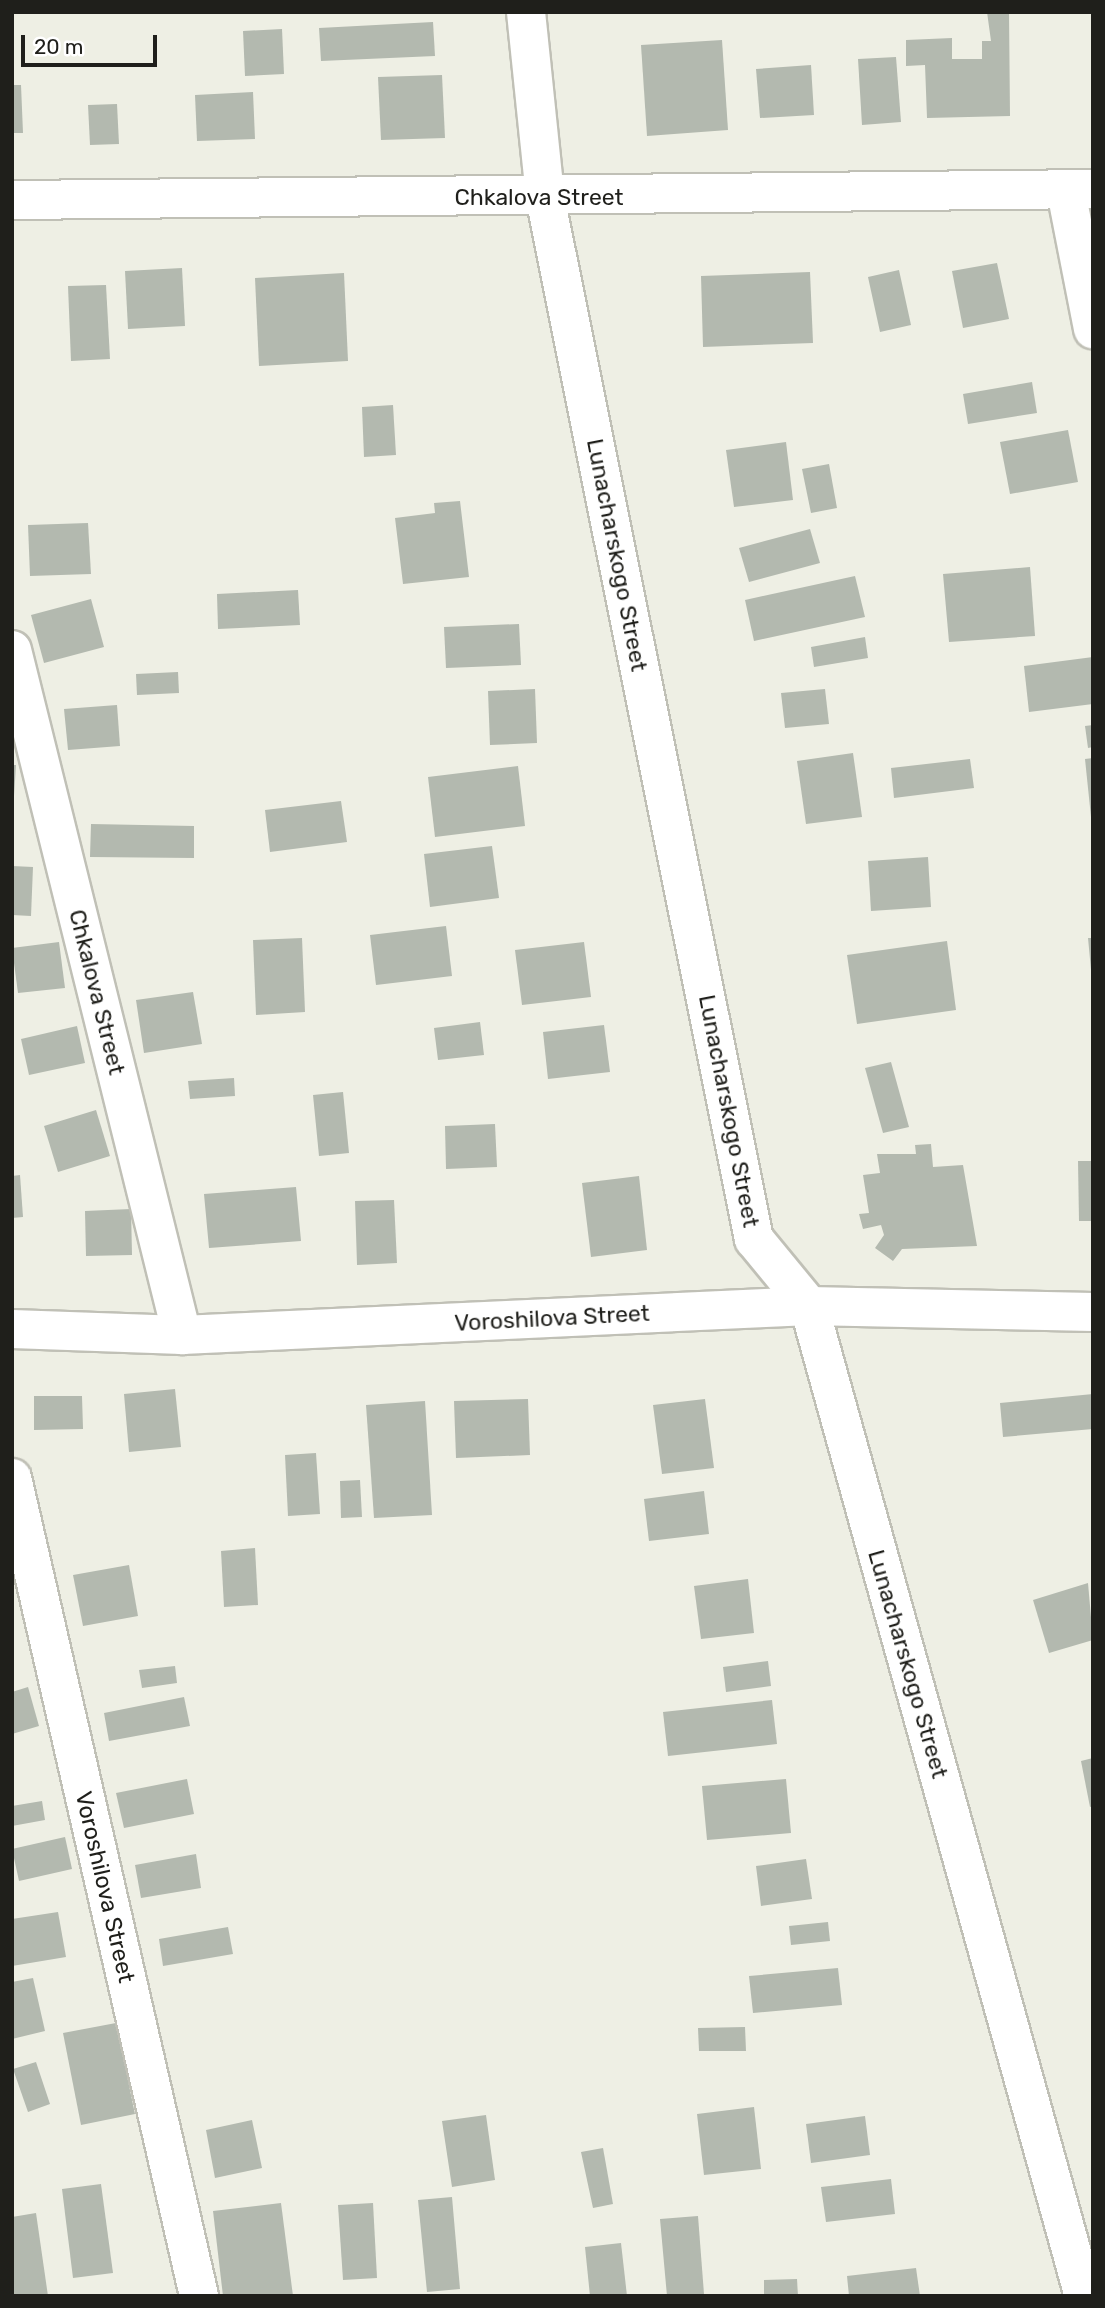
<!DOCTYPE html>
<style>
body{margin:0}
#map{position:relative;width:1105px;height:2308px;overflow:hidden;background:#eeefe4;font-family:Rubik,sans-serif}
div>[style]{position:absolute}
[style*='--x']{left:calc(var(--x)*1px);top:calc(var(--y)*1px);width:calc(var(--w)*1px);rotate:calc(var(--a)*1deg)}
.building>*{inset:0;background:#b3b9af}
.roads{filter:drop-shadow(2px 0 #c0c0b6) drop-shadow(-2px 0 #c0c0b6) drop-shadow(0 2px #c0c0b6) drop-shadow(0 -2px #c0c0b6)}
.street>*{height:38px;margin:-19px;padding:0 19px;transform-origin:19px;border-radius:19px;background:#fff}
span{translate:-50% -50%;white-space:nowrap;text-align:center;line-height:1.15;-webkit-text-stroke:5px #fff;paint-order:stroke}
.street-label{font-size:23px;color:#1f1f1b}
.frame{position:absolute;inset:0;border:14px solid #1f1f1b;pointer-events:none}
.scale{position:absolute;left:21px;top:35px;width:136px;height:32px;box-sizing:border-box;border:4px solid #1f1f1b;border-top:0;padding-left:9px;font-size:21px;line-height:24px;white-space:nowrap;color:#1f1f1b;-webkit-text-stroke:5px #fff;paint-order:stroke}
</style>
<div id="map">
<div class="building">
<i style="clip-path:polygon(987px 12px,1009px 12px,1010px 116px,927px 118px,925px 65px,906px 66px,906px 40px,952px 38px,952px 59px,982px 59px,982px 41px,991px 41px)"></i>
<i style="clip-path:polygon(433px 22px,435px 56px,321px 61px,319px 28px)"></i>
<i style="clip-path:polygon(282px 29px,284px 74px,245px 76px,243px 31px)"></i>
<i style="clip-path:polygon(722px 40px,728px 130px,647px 136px,641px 45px)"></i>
<i style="clip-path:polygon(896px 57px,901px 122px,862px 125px,858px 59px)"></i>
<i style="clip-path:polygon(811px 65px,814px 115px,760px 118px,756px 69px)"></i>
<i style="clip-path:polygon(442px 75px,445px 138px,381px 140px,378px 77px)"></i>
<i style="clip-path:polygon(12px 85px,21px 85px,23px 133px,12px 133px)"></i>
<i style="clip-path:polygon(253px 92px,255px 139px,197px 141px,195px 95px)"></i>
<i style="clip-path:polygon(117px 104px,119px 144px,90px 145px,88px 105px)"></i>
<i style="clip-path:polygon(997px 263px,1009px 319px,963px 328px,952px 271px)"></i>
<i style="clip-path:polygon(182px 268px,185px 326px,128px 329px,125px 271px)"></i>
<i style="clip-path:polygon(899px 270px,911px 325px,880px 332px,868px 277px)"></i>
<i style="clip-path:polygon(810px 272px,813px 343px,703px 347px,701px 276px)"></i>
<i style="clip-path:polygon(344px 273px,348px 361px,259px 366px,255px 278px)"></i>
<i style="clip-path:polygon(106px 285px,110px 359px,71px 361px,68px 286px)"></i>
<i style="clip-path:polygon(1032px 382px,1037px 413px,968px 424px,963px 394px)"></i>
<i style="clip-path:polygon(393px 405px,396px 455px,364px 457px,362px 407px)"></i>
<i style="clip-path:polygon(1068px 430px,1078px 482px,1010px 494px,1000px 442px)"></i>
<i style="clip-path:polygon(786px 442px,793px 500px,734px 507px,726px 450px)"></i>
<i style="clip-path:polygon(829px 464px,837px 508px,811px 513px,802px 469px)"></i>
<i style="clip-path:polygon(460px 501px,469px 577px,403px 584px,395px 518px,435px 513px,434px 503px)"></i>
<i style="clip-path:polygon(88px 523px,91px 574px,30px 576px,28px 525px)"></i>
<i style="clip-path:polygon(810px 529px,820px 563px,749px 582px,739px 548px)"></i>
<i style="clip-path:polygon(1030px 567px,1035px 636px,949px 642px,943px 574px)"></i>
<i style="clip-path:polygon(855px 576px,865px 617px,754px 641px,745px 600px)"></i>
<i style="clip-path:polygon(298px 590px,300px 625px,218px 629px,217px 594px)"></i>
<i style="clip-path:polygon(91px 599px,104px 647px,44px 663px,31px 615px)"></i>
<i style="clip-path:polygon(519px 624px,521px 665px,446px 668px,444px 627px)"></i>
<i style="clip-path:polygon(865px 637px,868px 658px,814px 667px,811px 647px)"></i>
<i style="clip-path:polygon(1093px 657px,1093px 704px,1029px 712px,1024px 666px)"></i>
<i style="clip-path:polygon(178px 672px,179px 693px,137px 695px,136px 674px)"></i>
<i style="clip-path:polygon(535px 689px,537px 743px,490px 745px,488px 691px)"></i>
<i style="clip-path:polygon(825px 689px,829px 724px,785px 728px,781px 693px)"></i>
<i style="clip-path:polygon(117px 705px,120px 746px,68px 750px,64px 709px)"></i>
<i style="clip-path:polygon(1093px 725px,1093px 747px,1088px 748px,1085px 726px)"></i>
<i style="clip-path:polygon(853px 753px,862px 817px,806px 824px,797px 761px)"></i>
<i style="clip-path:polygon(1093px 758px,1093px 817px,1091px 817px,1085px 759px)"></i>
<i style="clip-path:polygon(970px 759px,974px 788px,894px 798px,891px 768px)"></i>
<i style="clip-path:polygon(12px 765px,16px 765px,14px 796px,12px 796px)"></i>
<i style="clip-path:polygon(518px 766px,525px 826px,435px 837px,428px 777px)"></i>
<i style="clip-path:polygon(341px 801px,347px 842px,270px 852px,265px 810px)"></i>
<i style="clip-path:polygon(91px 824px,194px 826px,194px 858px,90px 857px)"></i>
<i style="clip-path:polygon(492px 846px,499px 898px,430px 907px,424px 854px)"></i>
<i style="clip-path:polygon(928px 857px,931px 907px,871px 911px,868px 861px)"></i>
<i style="clip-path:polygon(12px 866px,33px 867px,31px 916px,12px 915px)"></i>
<i style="clip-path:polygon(446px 926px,452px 976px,376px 985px,370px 935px)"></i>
<i style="clip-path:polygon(302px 938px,305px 1012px,256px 1015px,253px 940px)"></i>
<i style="clip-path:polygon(1088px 938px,1093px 938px,1093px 970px,1091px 970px)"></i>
<i style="clip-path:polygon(947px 941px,956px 1010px,857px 1024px,847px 955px)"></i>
<i style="clip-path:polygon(59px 942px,65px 988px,18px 993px,12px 948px)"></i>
<i style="clip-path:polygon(584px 942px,591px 997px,522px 1005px,515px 950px)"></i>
<i style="clip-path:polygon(193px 992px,202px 1044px,144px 1053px,136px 1000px)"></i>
<i style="clip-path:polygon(480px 1022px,484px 1055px,438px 1060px,434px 1028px)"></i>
<i style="clip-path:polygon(604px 1025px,610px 1072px,548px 1079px,543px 1032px)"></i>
<i style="clip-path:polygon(77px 1026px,85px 1063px,29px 1075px,21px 1039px)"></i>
<i style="clip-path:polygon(891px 1062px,909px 1127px,883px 1133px,865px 1068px)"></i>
<i style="clip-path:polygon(234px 1078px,235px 1096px,190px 1099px,188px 1081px)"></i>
<i style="clip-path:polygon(343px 1092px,349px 1153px,319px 1156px,313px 1095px)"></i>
<i style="clip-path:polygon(96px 1110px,110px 1156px,58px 1172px,44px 1126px)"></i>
<i style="clip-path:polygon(495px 1124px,497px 1167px,446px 1169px,445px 1126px)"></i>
<i style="clip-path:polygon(931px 1144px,933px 1167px,963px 1165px,977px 1246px,902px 1249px,893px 1261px,875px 1248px,884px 1235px,881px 1225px,863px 1229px,859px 1214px,869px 1213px,863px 1175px,880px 1173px,877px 1154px,916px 1154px,915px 1145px)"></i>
<i style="clip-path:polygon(1078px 1161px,1093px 1161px,1093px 1221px,1079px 1221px)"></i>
<i style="clip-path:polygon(20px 1175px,23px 1217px,12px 1218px,12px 1176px)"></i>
<i style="clip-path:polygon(639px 1176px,647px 1250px,591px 1257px,582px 1183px)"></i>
<i style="clip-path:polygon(296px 1187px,301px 1241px,209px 1248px,204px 1194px)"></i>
<i style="clip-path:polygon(394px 1200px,397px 1263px,357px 1265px,355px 1201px)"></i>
<i style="clip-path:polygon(131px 1209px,132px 1255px,86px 1256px,85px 1211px)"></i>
<i style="clip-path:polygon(175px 1389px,181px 1447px,129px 1452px,124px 1394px)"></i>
<i style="clip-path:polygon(1093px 1394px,1093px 1429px,1003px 1437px,1000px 1403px)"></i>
<i style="clip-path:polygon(34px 1396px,82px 1396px,83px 1429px,34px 1430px)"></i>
<i style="clip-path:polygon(528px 1399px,530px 1455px,456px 1458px,454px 1401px)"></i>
<i style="clip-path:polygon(705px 1399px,714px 1468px,662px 1474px,653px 1405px)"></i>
<i style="clip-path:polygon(425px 1401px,432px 1515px,374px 1518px,366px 1405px)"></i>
<i style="clip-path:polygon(316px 1453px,320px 1514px,288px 1516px,285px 1455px)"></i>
<i style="clip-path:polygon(360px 1480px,362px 1517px,341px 1518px,340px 1481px)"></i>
<i style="clip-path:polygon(704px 1491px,709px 1534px,649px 1541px,644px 1499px)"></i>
<i style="clip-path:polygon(255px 1548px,258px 1605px,224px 1607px,221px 1551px)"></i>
<i style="clip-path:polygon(129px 1565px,138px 1616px,83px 1626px,73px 1575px)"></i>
<i style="clip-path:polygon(748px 1579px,754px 1633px,701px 1639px,694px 1586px)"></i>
<i style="clip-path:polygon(1088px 1583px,1093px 1640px,1049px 1653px,1033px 1600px)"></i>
<i style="clip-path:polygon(768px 1661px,771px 1686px,726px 1692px,723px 1667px)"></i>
<i style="clip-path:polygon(175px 1666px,177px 1683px,142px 1688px,139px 1670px)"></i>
<i style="clip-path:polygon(28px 1687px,39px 1726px,12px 1734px,12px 1692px)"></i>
<i style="clip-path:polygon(184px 1697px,190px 1726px,109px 1741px,104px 1713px)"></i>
<i style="clip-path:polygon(772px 1700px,777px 1744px,668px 1756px,663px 1712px)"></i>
<i style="clip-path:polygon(1093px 1758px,1093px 1806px,1090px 1807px,1081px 1761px)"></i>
<i style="clip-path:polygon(187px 1779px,194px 1814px,124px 1828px,116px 1793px)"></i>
<i style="clip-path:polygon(786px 1779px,791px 1833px,707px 1840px,702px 1786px)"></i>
<i style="clip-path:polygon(42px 1801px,45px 1820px,12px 1826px,12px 1806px)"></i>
<i style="clip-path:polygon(65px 1837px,72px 1869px,19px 1881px,12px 1849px)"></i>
<i style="clip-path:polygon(196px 1854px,201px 1888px,141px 1898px,135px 1865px)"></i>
<i style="clip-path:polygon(806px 1859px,812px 1899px,761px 1906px,756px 1866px)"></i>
<i style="clip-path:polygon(58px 1912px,66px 1957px,12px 1966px,12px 1919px)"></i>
<i style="clip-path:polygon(828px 1922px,830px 1941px,791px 1945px,789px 1926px)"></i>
<i style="clip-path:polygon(228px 1927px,233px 1954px,163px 1966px,159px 1939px)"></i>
<i style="clip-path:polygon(838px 1968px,842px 2005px,753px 2013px,749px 1976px)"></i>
<i style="clip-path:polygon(33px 1978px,45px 2031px,12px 2039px,12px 1982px)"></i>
<i style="clip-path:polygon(116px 2023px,135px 2114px,81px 2125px,63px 2033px)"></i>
<i style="clip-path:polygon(745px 2027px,746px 2051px,699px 2051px,698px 2028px)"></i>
<i style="clip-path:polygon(36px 2062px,50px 2104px,28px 2112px,13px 2069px)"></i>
<i style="clip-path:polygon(754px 2107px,761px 2169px,704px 2175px,697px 2114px)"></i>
<i style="clip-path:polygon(486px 2115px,495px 2180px,452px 2187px,442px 2121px)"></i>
<i style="clip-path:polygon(865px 2116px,870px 2155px,811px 2163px,806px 2124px)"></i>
<i style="clip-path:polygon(252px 2120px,262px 2168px,215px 2178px,206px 2130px)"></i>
<i style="clip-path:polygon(603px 2148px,613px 2204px,593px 2208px,581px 2152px)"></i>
<i style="clip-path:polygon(891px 2179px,895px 2214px,826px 2222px,821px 2187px)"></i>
<i style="clip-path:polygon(101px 2184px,113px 2273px,73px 2278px,62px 2189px)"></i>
<i style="clip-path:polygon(452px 2197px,460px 2289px,427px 2292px,418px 2200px)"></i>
<i style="clip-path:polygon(281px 2203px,293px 2296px,223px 2296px,213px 2211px)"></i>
<i style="clip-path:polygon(373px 2203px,377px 2278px,343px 2280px,338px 2205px)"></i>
<i style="clip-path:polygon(36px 2213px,48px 2296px,12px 2296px,12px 2217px)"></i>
<i style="clip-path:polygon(698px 2216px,704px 2294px,667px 2296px,660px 2219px)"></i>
<i style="clip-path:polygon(621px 2243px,627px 2296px,590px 2296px,585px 2247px)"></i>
<i style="clip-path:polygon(916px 2268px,920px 2296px,849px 2296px,847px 2276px)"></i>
<i style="clip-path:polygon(797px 2279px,798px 2296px,764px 2296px,764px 2280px)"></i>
</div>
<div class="roads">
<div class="street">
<i style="--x:526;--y:12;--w:186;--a:84.1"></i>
<i style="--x:545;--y:197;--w:1063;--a:78.66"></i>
<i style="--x:754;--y:1239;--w:87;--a:50.6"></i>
<i style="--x:809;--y:1306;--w:1027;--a:74.48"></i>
<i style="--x:1066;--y:191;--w:141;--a:78.9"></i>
<i style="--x:12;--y:200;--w:1081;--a:-0.58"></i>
<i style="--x:12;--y:650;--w:706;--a:76.06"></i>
<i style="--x:12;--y:1329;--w:170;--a:2"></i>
<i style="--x:182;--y:1335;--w:628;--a:-2.65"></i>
<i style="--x:809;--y:1306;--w:284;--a:1.2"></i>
<i style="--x:12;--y:1478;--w:839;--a:77.12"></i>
</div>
</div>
<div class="street-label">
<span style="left:539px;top:197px">Chkalova Street</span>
<span style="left:617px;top:555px;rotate:79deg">Lunacharskogo Street</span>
<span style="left:97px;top:992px;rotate:76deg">Chkalova Street</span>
<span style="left:729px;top:1111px;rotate:79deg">Lunacharskogo Street</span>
<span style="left:552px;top:1318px;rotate:-3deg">Voroshilova Street</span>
<span style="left:908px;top:1664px;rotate:74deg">Lunacharskogo Street</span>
<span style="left:105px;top:1887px;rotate:77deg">Voroshilova Street</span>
</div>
<div class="frame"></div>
<div class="scale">20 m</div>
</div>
